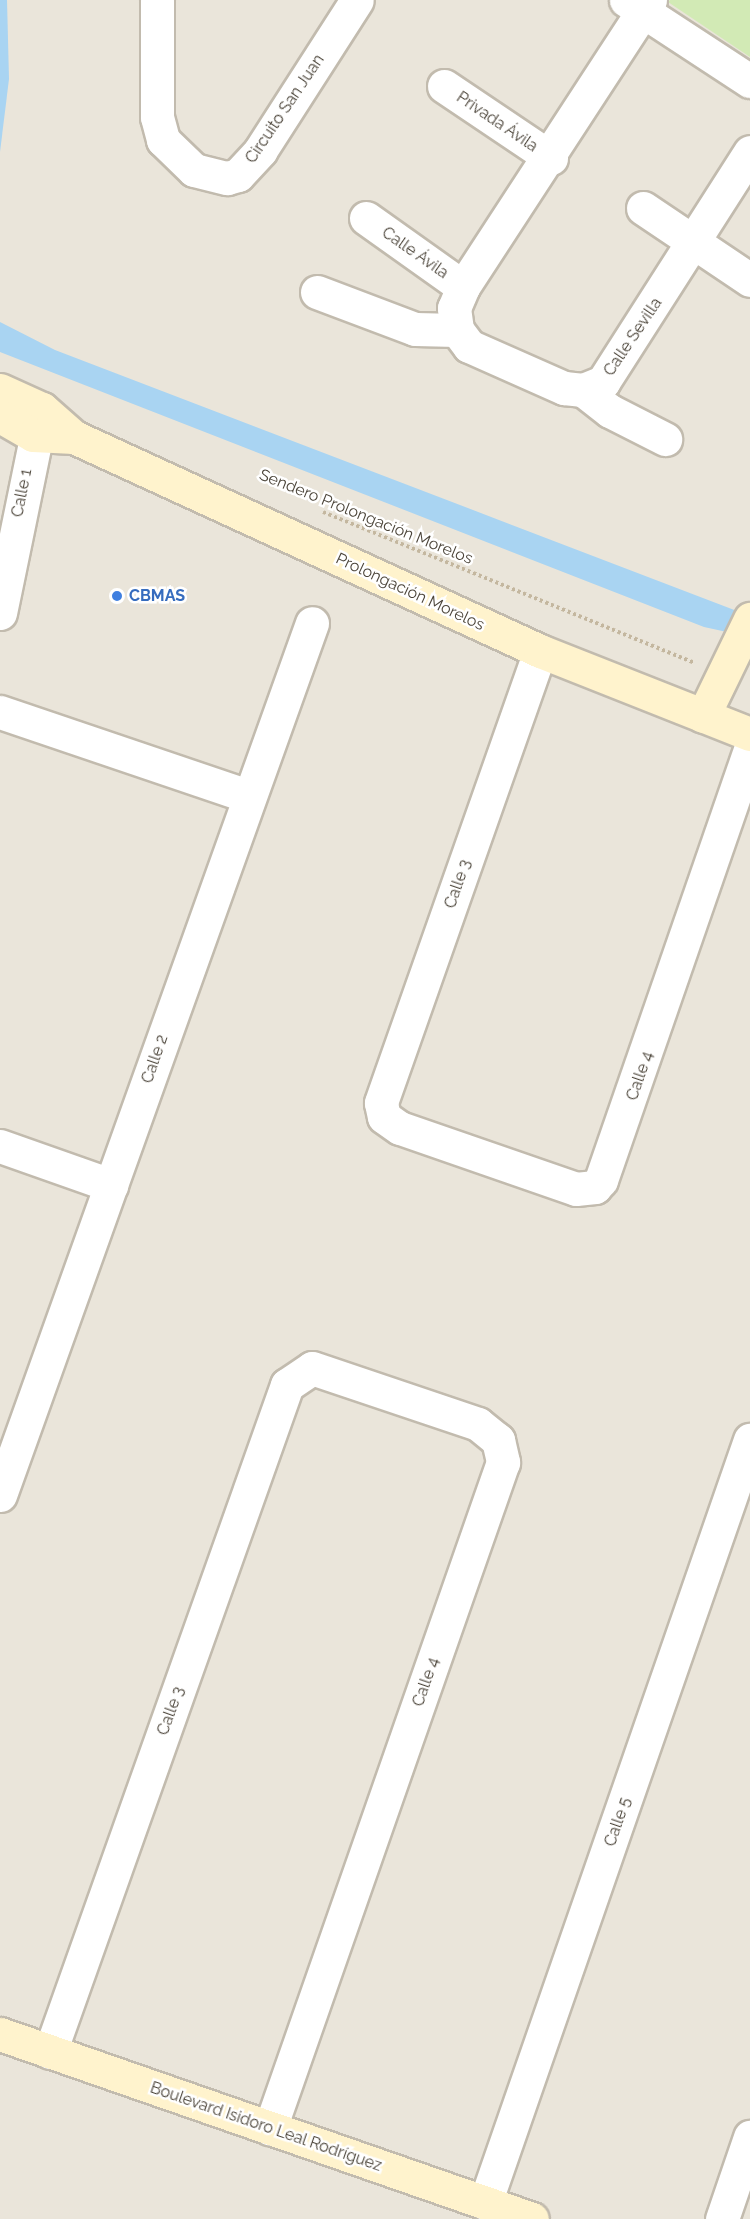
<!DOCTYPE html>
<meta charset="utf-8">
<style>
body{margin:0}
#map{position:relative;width:750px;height:2219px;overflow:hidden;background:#f6f3ec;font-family:Raleway,sans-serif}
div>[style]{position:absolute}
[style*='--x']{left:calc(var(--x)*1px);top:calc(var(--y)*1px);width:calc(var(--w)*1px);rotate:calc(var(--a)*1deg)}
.residential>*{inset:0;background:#eae5da}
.green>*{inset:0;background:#d2eab5}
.water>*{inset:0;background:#a9d4f2}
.path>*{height:4px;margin-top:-2px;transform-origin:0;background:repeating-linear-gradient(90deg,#c4b79f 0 3px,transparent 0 6px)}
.roads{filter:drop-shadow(2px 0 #c2bbae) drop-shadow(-2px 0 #c2bbae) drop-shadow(0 2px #c2bbae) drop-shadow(0 -2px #c2bbae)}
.street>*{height:33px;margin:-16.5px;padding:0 16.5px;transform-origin:16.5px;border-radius:16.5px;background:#fff}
.secondary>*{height:33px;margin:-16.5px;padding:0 16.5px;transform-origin:16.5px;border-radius:16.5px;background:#fff3cd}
.dots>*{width:16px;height:16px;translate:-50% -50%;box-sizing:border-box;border:3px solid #fff;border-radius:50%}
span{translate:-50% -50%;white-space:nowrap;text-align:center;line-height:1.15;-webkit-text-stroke:5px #fff;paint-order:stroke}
.street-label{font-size:16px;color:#4b4439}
.shop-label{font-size:16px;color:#366cbe;font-weight:700}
.left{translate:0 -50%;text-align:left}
</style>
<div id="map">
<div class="residential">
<i style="clip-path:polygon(0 0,750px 0,750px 2219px,0 2219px)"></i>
</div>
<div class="green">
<i style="clip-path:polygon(670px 0,750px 0,750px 57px,668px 2px)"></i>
</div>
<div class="water">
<i style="clip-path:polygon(0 0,7px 0,9px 79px,0 152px)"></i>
<i style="clip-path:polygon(0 322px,55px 350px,750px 616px,750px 637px,704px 627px,0 352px)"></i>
</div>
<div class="path">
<i style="--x:323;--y:512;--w:401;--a:22.1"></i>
</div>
<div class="roads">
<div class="street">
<i style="--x:157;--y:0;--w:117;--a:90"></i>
<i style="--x:157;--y:117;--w:24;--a:75"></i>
<i style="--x:163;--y:140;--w:43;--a:44.1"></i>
<i style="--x:194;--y:170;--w:34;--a:14"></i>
<i style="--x:227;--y:178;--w:11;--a:-15"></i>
<i style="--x:238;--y:175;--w:33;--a:-47"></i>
<i style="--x:260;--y:151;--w:179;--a:-57.3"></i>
<i style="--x:626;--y:0;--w:148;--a:33.2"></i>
<i style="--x:650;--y:0;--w:343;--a:123.1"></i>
<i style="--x:463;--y:287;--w:23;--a:113"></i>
<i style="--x:454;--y:308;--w:22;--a:82"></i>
<i style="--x:457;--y:330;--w:20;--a:53"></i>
<i style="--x:469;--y:346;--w:104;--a:23.9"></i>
<i style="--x:564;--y:388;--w:19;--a:6"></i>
<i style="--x:583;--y:390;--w:22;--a:-22"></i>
<i style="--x:603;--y:382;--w:273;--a:-57.4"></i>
<i style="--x:444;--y:86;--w:129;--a:33.9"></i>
<i style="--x:643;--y:208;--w:129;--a:33.9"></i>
<i style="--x:366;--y:218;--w:119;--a:35.4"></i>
<i style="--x:317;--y:292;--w:105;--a:20.7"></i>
<i style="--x:415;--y:329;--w:42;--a:1.4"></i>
<i style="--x:583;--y:390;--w:34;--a:38"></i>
<i style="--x:610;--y:411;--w:62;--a:27"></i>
<i style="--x:0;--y:613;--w:208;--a:-78.4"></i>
<i style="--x:540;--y:651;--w:479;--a:109.4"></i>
<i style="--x:381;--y:1103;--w:14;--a:78"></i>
<i style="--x:384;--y:1117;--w:19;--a:35"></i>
<i style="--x:400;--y:1128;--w:186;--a:19.1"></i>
<i style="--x:576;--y:1189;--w:19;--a:-6"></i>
<i style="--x:595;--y:1187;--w:9;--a:-49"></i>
<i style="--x:601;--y:1180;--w:455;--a:-70.9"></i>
<i style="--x:0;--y:712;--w:262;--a:18.7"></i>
<i style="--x:0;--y:1146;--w:118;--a:19.4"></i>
<i style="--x:0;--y:1495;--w:926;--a:-70.31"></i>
<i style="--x:50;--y:2052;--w:708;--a:-70.44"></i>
<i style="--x:287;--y:1385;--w:30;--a:-34"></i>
<i style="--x:312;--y:1368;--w:175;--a:18.6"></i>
<i style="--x:478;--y:1424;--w:26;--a:39"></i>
<i style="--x:498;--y:1440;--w:23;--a:77"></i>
<i style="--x:503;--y:1462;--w:706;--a:109.28"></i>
<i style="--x:485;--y:2203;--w:808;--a:-70.85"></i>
<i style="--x:722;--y:2219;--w:87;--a:-71.1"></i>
</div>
<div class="secondary">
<i style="--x:0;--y:390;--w:46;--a:24.3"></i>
<i style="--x:42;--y:409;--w:43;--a:41.2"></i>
<i style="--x:74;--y:437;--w:513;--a:24.67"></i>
<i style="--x:540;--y:651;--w:226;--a:21.6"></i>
<i style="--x:0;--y:416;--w:38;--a:30"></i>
<i style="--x:33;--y:435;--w:41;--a:2.8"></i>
<i style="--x:703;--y:716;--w:108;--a:-64.1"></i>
<i style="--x:0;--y:2034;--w:563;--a:19.17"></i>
</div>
</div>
<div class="dots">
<i style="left:117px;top:596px;background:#3f7fe0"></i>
</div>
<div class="street-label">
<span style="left:285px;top:109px;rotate:-56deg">Circuito San Juan</span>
<span style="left:497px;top:122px;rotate:34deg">Privada Ávila</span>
<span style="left:415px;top:253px;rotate:35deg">Calle Ávila</span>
<span style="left:633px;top:337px;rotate:-56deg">Calle Sevilla</span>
<span style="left:22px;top:493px;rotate:-79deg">Calle 1</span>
<span style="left:366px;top:517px;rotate:22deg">Sendero Prolongación Morelos</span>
<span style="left:410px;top:592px;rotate:25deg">Prolongación Morelos</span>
<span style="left:458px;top:884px;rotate:-71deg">Calle 3</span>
<span style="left:155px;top:1059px;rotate:-71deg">Calle 2</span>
<span style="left:640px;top:1076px;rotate:-71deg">Calle 4</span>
<span style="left:426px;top:1682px;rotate:-71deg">Calle 4</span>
<span style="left:171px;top:1711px;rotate:-70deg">Calle 3</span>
<span style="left:618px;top:1822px;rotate:-71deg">Calle 5</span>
<span style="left:266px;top:2127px;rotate:19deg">Boulevard Isidoro Leal Rodríguez</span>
</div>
<div class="shop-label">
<span class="left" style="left:129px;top:596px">CBMAS</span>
</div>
</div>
